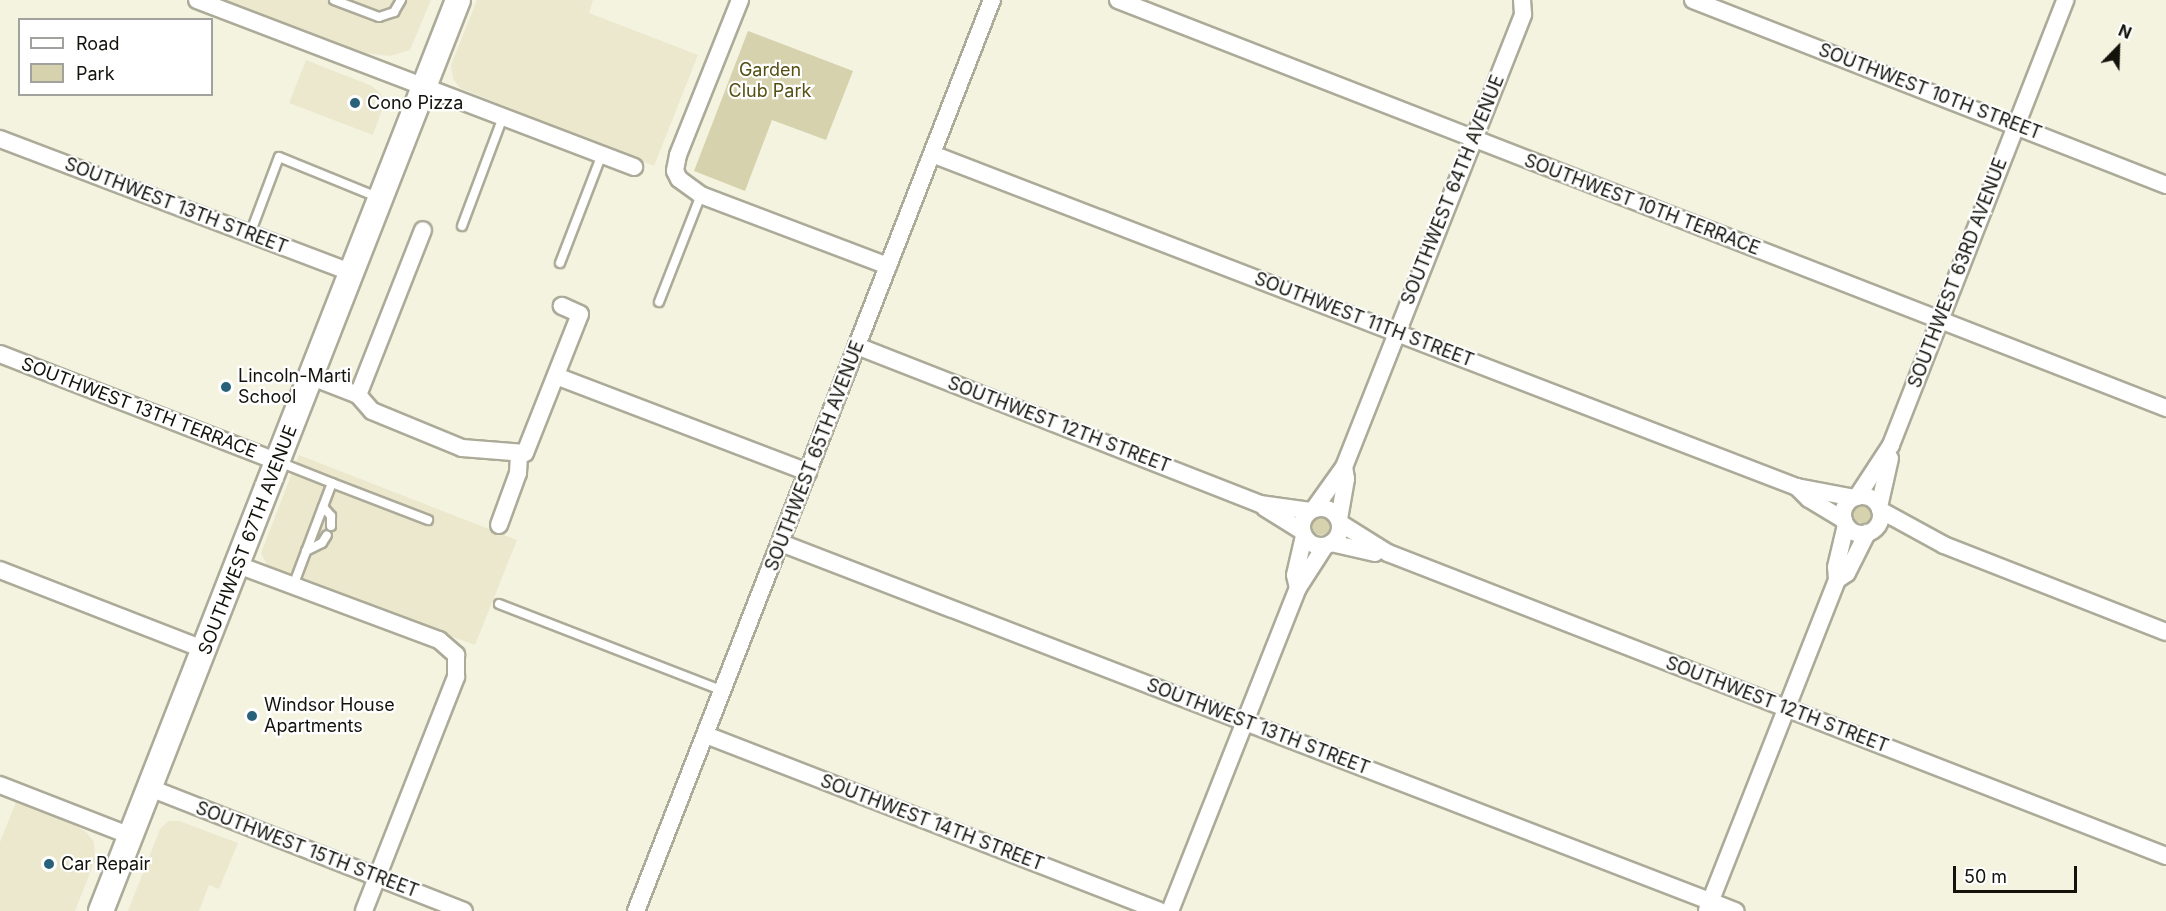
<!DOCTYPE html>
<style>
body{margin:0}
#map{position:relative;width:2166px;height:911px;overflow:hidden;background:#f4f3e0;font-family:Inter,sans-serif}
div>[style]{position:absolute}
[style*='--x']{left:calc(var(--x)*1px);top:calc(var(--y)*1px);width:calc(var(--w)*1px);rotate:calc(var(--a)*1deg)}
.built>*{inset:0;background:#ebe8ce}
.green>*{inset:0;background:#d6d2ad}
.round{border-radius:50%}
.roads{filter:drop-shadow(2px 0 #acaa98) drop-shadow(-2px 0 #acaa98) drop-shadow(0 2px #acaa98) drop-shadow(0 -2px #acaa98)}
.service>*{height:8px;margin:-4px;padding:0 4px;transform-origin:4px;border-radius:4px;background:#fff}
.minor>*{height:16px;margin:-8px;padding:0 8px;transform-origin:8px;border-radius:8px;background:#fff}
.minor>.ring{margin:-8px;padding:0;box-sizing:content-box;background:none;border:16px solid #fff;border-radius:50%}
.secondary>*{height:24px;margin:-12px;padding:0 12px;transform-origin:12px;border-radius:12px;background:#fff}
.dots>*{width:16px;height:16px;translate:-50% -50%;box-sizing:border-box;border:3px solid #fff;border-radius:50%}
span{translate:-50% -50%;white-space:nowrap;text-align:center;line-height:1.15;-webkit-text-stroke:4.5px #fff;paint-order:stroke}
.park-label{font-size:18px;color:#554f12}
.street-label{font-size:18px;color:#13130c}
.poi-label{font-size:18px;color:#13130c}
.left{translate:0 -50%;text-align:left}
.legend{position:absolute;left:18px;top:18px;width:195px;height:78px;box-sizing:border-box;background:#fff;border:2px solid #a1a19e;margin:0;padding:8px 10px;list-style:none;font-size:18px;color:#13130c}
.legend li{display:flex;align-items:center;gap:12px;height:30px}
.legend b{width:30px;border:2px solid #a1a19e}
.north{position:absolute;left:2088px;top:18px;width:60px;height:60px;-webkit-text-stroke:4px #fff;paint-order:stroke;rotate:23deg;font-size:16px;font-weight:700;line-height:24px;text-align:center;color:#13130c}
.north::after{content:'';display:block;margin:auto;width:21px;height:27px;background:#13130c;clip-path:polygon(50% 0,100% 100%,50% 72%,0 100%)}
.scale{position:absolute;left:1953px;top:866px;width:124px;height:27px;box-sizing:border-box;border:3px solid #13130c;border-top:0;padding-left:8px;font-size:18px;line-height:21px;white-space:nowrap;color:#13130c;-webkit-text-stroke:4px #fff;paint-order:stroke}
</style>
<div id="map">
<div class="built">
<i style="clip-path:polygon(223px 0,431px 0,410px 50px,390px 56px,357px 52px)"></i>
<i style="clip-path:polygon(477px 0,593px 0,589px 13px,698px 55px,654px 166px,460px 88px,453px 79px,451px 65px)"></i>
<i style="clip-path:polygon(306px 60px,372px 86px,381px 94px,384px 104px,373px 135px,289px 103px)"></i>
<i style="clip-path:polygon(299px 455px,517px 540px,475px 645px,270px 570px,261px 553px)"></i>
<i style="clip-path:polygon(18px 797px,61px 817px,86px 832px,94px 842px,95px 860px,75px 911px,0 911px,0 842px)"></i>
<i style="clip-path:polygon(168px 821px,179px 821px,238px 843px,219px 889px,209px 885px,199px 911px,128px 911px,160px 829px)"></i>
</div>
<div class="green">
<i style="clip-path:polygon(748px 31px,853px 71px,826px 140px,772px 120px,745px 191px,694px 171px)"></i>
<i class="round" style="left:1853px;top:505px;width:18px;height:18px"></i>
<i class="round" style="left:1312px;top:517px;width:18px;height:18px"></i>
</div>
<div class="roads">
<div class="service">
<i style="--x:334;--y:0;--w:48;--a:20.7"></i>
<i style="--x:379;--y:17;--w:16;--a:-18"></i>
<i style="--x:394;--y:12;--w:14;--a:-60"></i>
<i style="--x:462;--y:226;--w:116;--a:-69.4"></i>
<i style="--x:250;--y:234;--w:82;--a:-69.4"></i>
<i style="--x:279;--y:157;--w:106;--a:22.2"></i>
<i style="--x:560;--y:263;--w:117;--a:-68.9"></i>
<i style="--x:659;--y:302;--w:115;--a:-68.6"></i>
<i style="--x:279;--y:462;--w:57;--a:21.6"></i>
<i style="--x:323;--y:507;--w:12;--a:48"></i>
<i style="--x:331;--y:516;--w:10;--a:90"></i>
<i style="--x:306;--y:551;--w:18;--a:-27"></i>
<i style="--x:322;--y:543;--w:9;--a:-58"></i>
<i style="--x:293;--y:586;--w:110;--a:-69.3"></i>
<i style="--x:332;--y:483;--w:103;--a:21.1"></i>
<i style="--x:499;--y:604;--w:240;--a:21.2"></i>
</div>
<div class="minor">
<i style="--x:197;--y:0;--w:468;--a:20.9"></i>
<i style="--x:740;--y:0;--w:167;--a:111.8"></i>
<i style="--x:678;--y:155;--w:16;--a:101"></i>
<i style="--x:675;--y:171;--w:9;--a:63"></i>
<i style="--x:679;--y:179;--w:27;--a:36"></i>
<i style="--x:701;--y:195;--w:200;--a:20.8"></i>
<i style="--x:1118;--y:0;--w:1125;--a:21.27"></i>
<i style="--x:1693;--y:0;--w:508;--a:21.36"></i>
<i style="--x:0;--y:139;--w:377;--a:20.8"></i>
<i style="--x:932;--y:154;--w:927;--a:21.06"></i>
<i style="--x:1797;--y:487;--w:58;--a:10.9"></i>
<i style="--x:857;--y:346;--w:433;--a:21.4"></i>
<i style="--x:1260;--y:504;--w:51;--a:7.8"></i>
<i style="--x:0;--y:354;--w:299;--a:21.2"></i>
<i style="--x:556;--y:376;--w:270;--a:20.9"></i>
<i style="--x:312;--y:377;--w:49;--a:21.4"></i>
<i style="--x:358;--y:395;--w:21;--a:49"></i>
<i style="--x:372;--y:411;--w:97;--a:22.3"></i>
<i style="--x:462;--y:448;--w:63;--a:4.5"></i>
<i style="--x:525;--y:453;--w:149;--a:-68.4"></i>
<i style="--x:580;--y:314;--w:20;--a:-156"></i>
<i style="--x:358;--y:395;--w:177;--a:-68.5"></i>
<i style="--x:1797;--y:487;--w:17;--a:45"></i>
<i style="--x:1809;--y:499;--w:41;--a:31"></i>
<i class="ring" style="left:1843px;top:496px;width:22px;height:22px"></i>
<i style="--x:1857;--y:497;--w:62;--a:-56.8"></i>
<i style="--x:1891;--y:445;--w:478;--a:-68.6"></i>
<i style="--x:1879;--y:507;--w:50;--a:-77.3"></i>
<i class="ring" style="left:1302px;top:508px;width:22px;height:22px"></i>
<i style="--x:1265;--y:508;--w:44;--a:31.9"></i>
<i style="--x:1314;--y:509;--w:52;--a:-54.5"></i>
<i style="--x:1344;--y:467;--w:487;--a:-68.4"></i>
<i style="--x:1523;--y:14;--w:14;--a:-94"></i>
<i style="--x:1880;--y:510;--w:73;--a:28.7"></i>
<i style="--x:1944;--y:545;--w:238;--a:21.4"></i>
<i style="--x:1339;--y:519;--w:41;--a:-80.1"></i>
<i style="--x:1346;--y:479;--w:12;--a:-99"></i>
<i style="--x:1340;--y:523;--w:57;--a:32"></i>
<i style="--x:1388;--y:553;--w:835;--a:21.28"></i>
<i style="--x:499;--y:525;--w:55;--a:-69.9"></i>
<i style="--x:518;--y:473;--w:20;--a:-87"></i>
<i style="--x:781;--y:543;--w:1023;--a:21.09"></i>
<i style="--x:1331;--y:543;--w:45;--a:12.8"></i>
<i style="--x:238;--y:565;--w:215;--a:20.5"></i>
<i style="--x:439;--y:640;--w:23;--a:41"></i>
<i style="--x:456;--y:655;--w:22;--a:90"></i>
<i style="--x:456;--y:677;--w:251;--a:111.5"></i>
<i style="--x:0;--y:570;--w:220;--a:21.3"></i>
<i style="--x:1837;--y:580;--w:12;--a:-35"></i>
<i style="--x:1847;--y:573;--w:45;--a:-63.4"></i>
<i style="--x:1298;--y:588;--w:13;--a:-103"></i>
<i style="--x:1295;--y:575;--w:40;--a:-77"></i>
<i style="--x:706;--y:735;--w:486;--a:21.2"></i>
<i style="--x:0;--y:785;--w:141;--a:21.3"></i>
<i style="--x:150;--y:788;--w:337;--a:21.4"></i>
<i style="--x:1707;--y:910;--w:355;--a:-68.5"></i>
<i style="--x:1837;--y:580;--w:13;--a:-94"></i>
<i style="--x:1836;--y:567;--w:43;--a:-76.6"></i>
<i style="--x:636;--y:911;--w:978;--a:-68.66"></i>
<i style="--x:1170;--y:911;--w:347;--a:-68.4"></i>
<i style="--x:1298;--y:588;--w:50;--a:-57.3"></i>
</div>
<div class="secondary">
<i style="--x:101;--y:911;--w:978;--a:-68.6"></i>
</div>
</div>
<div class="dots">
<i style="left:355px;top:103px;background:#27617a"></i>
<i style="left:226px;top:387px;background:#27617a"></i>
<i style="left:252px;top:716px;background:#27617a"></i>
<i style="left:49px;top:864px;background:#27617a"></i>
</div>
<div class="park-label">
<span style="left:770px;top:81px">Garden<br>Club Park</span>
</div>
<div class="street-label">
<span style="left:1930px;top:92px;rotate:21deg">SOUTHWEST 10TH STREET</span>
<span style="left:1453px;top:190px;rotate:-68deg">SOUTHWEST 64TH AVENUE</span>
<span style="left:1642px;top:205px;rotate:21deg">SOUTHWEST 10TH TERRACE</span>
<span style="left:176px;top:206px;rotate:21deg">SOUTHWEST 13TH STREET</span>
<span style="left:1958px;top:273px;rotate:-69deg">SOUTHWEST 63RD AVENUE</span>
<span style="left:1364px;top:320px;rotate:21deg">SOUTHWEST 11TH STREET</span>
<span style="left:139px;top:408px;rotate:21deg">SOUTHWEST 13TH TERRACE</span>
<span style="left:1059px;top:425px;rotate:21deg">SOUTHWEST 12TH STREET</span>
<span style="left:815px;top:456px;rotate:-69deg">SOUTHWEST 65TH AVENUE</span>
<span style="left:248px;top:540px;rotate:-69deg">SOUTHWEST 67TH AVENUE</span>
<span style="left:1777px;top:705px;rotate:21deg">SOUTHWEST 12TH STREET</span>
<span style="left:1258px;top:727px;rotate:21deg">SOUTHWEST 13TH STREET</span>
<span style="left:932px;top:823px;rotate:21deg">SOUTHWEST 14TH STREET</span>
<span style="left:307px;top:850px;rotate:21deg">SOUTHWEST 15TH STREET</span>
</div>
<div class="poi-label">
<span class="left" style="left:367px;top:103px">Cono Pizza</span>
<span class="left" style="left:238px;top:387px">Lincoln-Marti<br>School</span>
<span class="left" style="left:264px;top:716px">Windsor House<br>Apartments</span>
<span class="left" style="left:61px;top:864px">Car Repair</span>
</div>
<ul class="legend">
<li><b style="height:8px;background:#fff"></b>Road</li>
<li><b style="height:16px;background:#d6d2ad"></b>Park</li>
</ul>
<div class="north">N</div>
<div class="scale">50 m</div>
</div>
